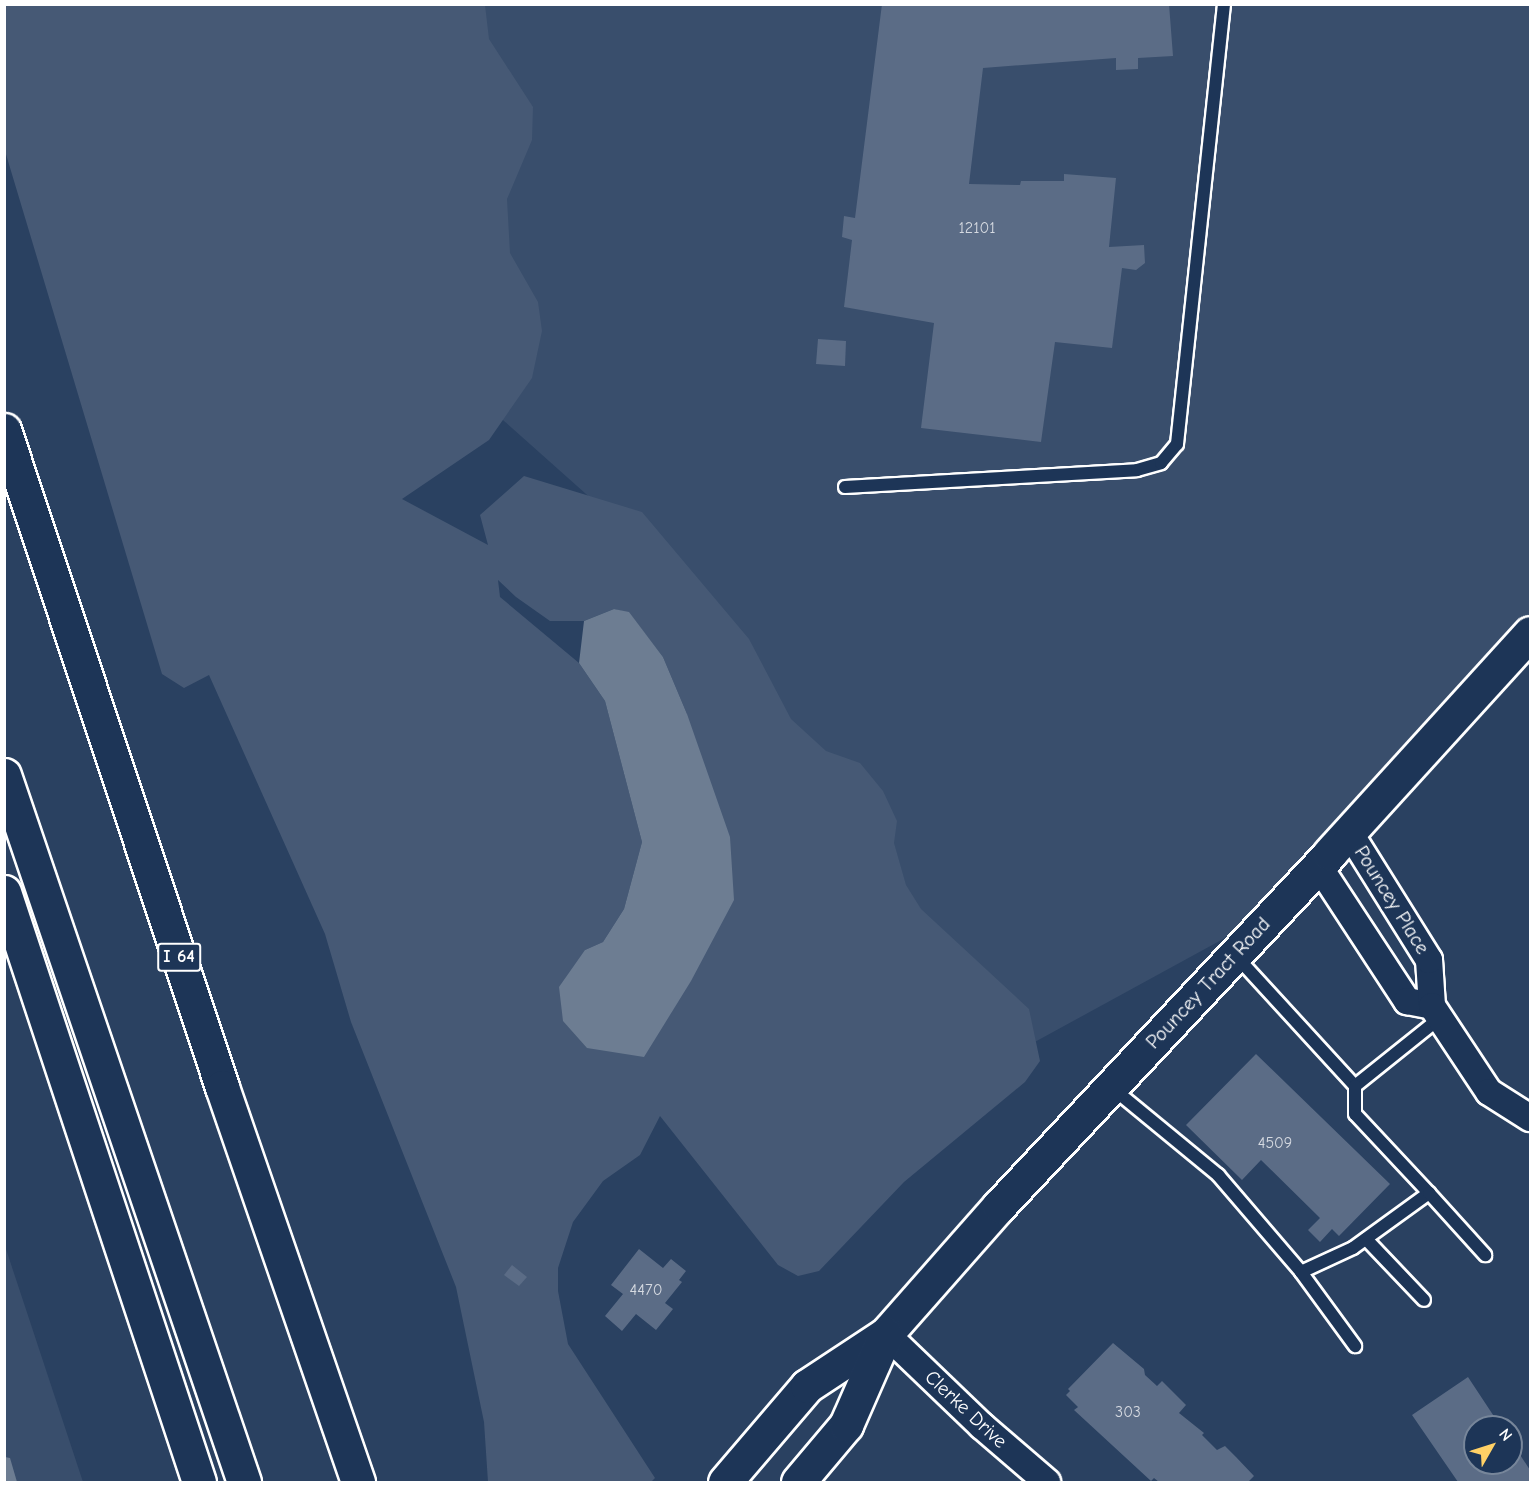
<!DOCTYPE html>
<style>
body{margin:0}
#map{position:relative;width:1535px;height:1487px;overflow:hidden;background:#2a4161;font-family:"Comic Neue",sans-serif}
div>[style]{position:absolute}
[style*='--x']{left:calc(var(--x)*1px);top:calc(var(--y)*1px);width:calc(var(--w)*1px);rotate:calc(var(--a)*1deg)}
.built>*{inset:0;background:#394e6c}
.green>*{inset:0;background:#465975}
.water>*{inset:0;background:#6d7d92}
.building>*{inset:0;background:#5b6c86}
.roads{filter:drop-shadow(2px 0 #fff) drop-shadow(-2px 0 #fff) drop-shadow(0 2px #fff) drop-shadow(0 -2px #fff)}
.lane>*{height:12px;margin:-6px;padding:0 6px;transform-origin:6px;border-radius:6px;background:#1d3557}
.street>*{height:26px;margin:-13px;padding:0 13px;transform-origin:13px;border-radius:13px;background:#1d3557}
.secondary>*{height:33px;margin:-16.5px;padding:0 16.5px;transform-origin:16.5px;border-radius:16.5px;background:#1d3557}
.highway>*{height:33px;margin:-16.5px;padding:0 16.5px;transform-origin:16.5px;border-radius:16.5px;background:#1d3557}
span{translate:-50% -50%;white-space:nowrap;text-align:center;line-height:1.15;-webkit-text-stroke:6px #1d3557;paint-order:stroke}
.number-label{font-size:16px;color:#d6dae1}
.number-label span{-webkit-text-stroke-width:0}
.shield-label span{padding:2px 4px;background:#1d3557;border:2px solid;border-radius:4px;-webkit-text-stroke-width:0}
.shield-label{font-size:18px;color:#fff;font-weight:700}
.street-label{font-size:20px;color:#fff}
.frame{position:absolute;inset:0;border:6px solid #fff;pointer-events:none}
.north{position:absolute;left:1463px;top:1415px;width:60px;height:60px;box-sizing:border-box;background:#1d3557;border:2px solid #77869a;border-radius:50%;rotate:51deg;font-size:16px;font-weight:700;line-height:24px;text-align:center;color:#fff}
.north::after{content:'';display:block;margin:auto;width:21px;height:27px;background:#ffd166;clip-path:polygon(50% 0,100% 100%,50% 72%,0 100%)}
</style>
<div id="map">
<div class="built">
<i style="clip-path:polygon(475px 5px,1530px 5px,1530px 632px,1318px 865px,1225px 938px,1011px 1055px,668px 567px,495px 413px)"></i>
<i style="clip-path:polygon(5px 1246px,83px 1482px,5px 1482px)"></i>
</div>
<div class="green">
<i style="clip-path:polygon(evenodd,4px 5px,485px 5px,489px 39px,533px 107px,532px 140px,507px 199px,510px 253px,538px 302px,542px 331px,532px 378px,489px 440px,402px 499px,488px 545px,480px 515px,524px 476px,642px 512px,749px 639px,791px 719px,826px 751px,860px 763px,883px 791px,897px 821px,894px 843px,906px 885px,921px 909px,1029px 1009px,1040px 1061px,1025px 1082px,904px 1182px,819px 1271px,798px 1276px,778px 1265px,660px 1116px,640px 1155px,603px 1181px,573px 1222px,558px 1268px,558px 1291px,568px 1344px,655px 1478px,651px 1482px,488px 1482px,484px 1422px,456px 1287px,351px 1022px,325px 934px,209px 675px,184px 688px,162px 674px,5px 151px,4px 5px,498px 580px,516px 597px,550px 621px,584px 621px,614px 609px,629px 613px,663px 657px,687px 714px,587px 1048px,585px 950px,603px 942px,624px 909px,642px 842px,605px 701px,579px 663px,500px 597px,498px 580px)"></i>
</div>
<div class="water">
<i style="clip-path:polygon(614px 609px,629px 612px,663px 657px,687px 714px,730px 837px,734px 900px,691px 981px,644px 1057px,587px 1048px,563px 1021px,559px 987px,585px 950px,603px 942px,624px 909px,642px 842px,605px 701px,579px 663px,584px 621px)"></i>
<i style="clip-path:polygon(5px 1457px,10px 1458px,17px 1482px,5px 1482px)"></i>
</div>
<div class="building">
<i style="clip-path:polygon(882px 4px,1169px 4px,1173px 56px,1138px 58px,1138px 69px,1116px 70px,1116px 58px,983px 68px,969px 184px,1020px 185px,1021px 181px,1064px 181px,1064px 174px,1116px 178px,1109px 247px,1144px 245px,1145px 263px,1136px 270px,1122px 268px,1112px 348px,1055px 342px,1041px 442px,921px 428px,934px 323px,844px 307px,852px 240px,842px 237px,844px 216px,855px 218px)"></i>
<i style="clip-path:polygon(818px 339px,846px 341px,845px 366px,816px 364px)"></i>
<i style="clip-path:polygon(1256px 1054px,1390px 1184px,1339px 1236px,1332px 1229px,1320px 1242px,1308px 1230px,1320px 1218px,1261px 1160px,1242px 1180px,1186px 1125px)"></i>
<i style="clip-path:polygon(639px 1249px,663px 1268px,671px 1259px,686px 1271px,679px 1280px,682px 1282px,665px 1303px,673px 1309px,656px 1330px,636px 1314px,622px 1331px,605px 1316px,623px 1294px,611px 1285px)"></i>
<i style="clip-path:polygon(512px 1265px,527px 1277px,519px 1286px,504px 1275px)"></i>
<i style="clip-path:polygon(1113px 1343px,1144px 1369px,1145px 1375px,1157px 1386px,1162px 1381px,1186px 1405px,1179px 1413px,1204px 1433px,1202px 1435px,1217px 1450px,1225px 1446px,1236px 1457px,1254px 1476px,1248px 1482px,1159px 1482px,1154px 1478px,1151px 1481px,1074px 1410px,1078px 1407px,1066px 1395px,1070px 1391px,1068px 1389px)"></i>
<i style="clip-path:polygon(1468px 1377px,1501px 1427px,1475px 1427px,1475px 1463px,1511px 1463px,1511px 1441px,1530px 1470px,1530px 1482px,1458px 1482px,1412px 1415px)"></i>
</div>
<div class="roads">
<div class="lane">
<i style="--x:845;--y:487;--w:292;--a:-3.3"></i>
<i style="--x:1137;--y:470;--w:25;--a:-16"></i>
<i style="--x:1161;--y:463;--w:25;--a:-50"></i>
<i style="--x:1177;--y:444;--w:443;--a:-83.9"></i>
<i style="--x:1235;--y:955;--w:178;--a:47.5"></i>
<i style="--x:1355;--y:1086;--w:109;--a:-38.7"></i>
<i style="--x:1111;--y:1087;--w:139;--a:39.4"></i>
<i style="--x:1218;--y:1175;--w:128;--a:49.4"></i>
<i style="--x:1301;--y:1272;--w:57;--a:-24.8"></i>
<i style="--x:1353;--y:1248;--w:94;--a:-35.9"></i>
<i style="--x:1429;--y:1193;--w:108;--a:-133.1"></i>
<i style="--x:1355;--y:1114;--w:28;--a:-90"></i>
<i style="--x:1429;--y:1193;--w:84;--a:47.9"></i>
<i style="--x:1366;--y:1239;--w:84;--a:46.4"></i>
<i style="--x:1301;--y:1272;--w:92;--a:53.9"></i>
</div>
<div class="street">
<i style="--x:1318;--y:865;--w:163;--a:56.8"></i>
<i style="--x:1407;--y:1001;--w:25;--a:11"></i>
<i style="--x:1432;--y:1006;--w:46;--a:-93.7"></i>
<i style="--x:1429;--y:960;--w:151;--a:-122"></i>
<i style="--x:1432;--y:1006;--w:103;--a:56.5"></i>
<i style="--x:1489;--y:1092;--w:49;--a:32.4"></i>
<i style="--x:886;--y:1334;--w:133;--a:43.8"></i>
<i style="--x:982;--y:1426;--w:86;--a:40.7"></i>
</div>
<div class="secondary">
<i style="--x:725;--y:1482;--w:126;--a:-49.5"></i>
<i style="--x:807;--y:1386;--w:95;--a:-33.4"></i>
<i style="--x:886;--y:1334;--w:171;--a:-48.6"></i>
<i style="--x:999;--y:1206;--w:484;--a:-46.8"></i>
<i style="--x:1330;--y:853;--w:297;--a:-47.7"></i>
<i style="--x:798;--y:1482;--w:75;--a:-49.9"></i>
<i style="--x:846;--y:1425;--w:99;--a:-66.3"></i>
</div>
<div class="highway">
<i style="--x:4;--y:430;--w:692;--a:71.64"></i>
<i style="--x:222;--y:1087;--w:418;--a:71"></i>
<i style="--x:4;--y:775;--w:747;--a:71.25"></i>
<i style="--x:4;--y:892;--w:621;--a:71.71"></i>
</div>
</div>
<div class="number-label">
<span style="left:977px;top:228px">12101</span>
<span style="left:1275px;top:1143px">4509</span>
<span style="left:646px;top:1290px">4470</span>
<span style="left:1128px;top:1412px">303</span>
</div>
<div class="shield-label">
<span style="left:179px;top:957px">I 64</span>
</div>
<div class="street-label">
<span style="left:1392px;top:900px;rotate:58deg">Pouncey Place</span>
<span style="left:1208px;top:983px;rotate:-47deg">Pouncey Tract Road</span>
<span style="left:966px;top:1409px;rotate:43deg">Clerke Drive</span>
</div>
<div class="frame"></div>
<div class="north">N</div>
</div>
